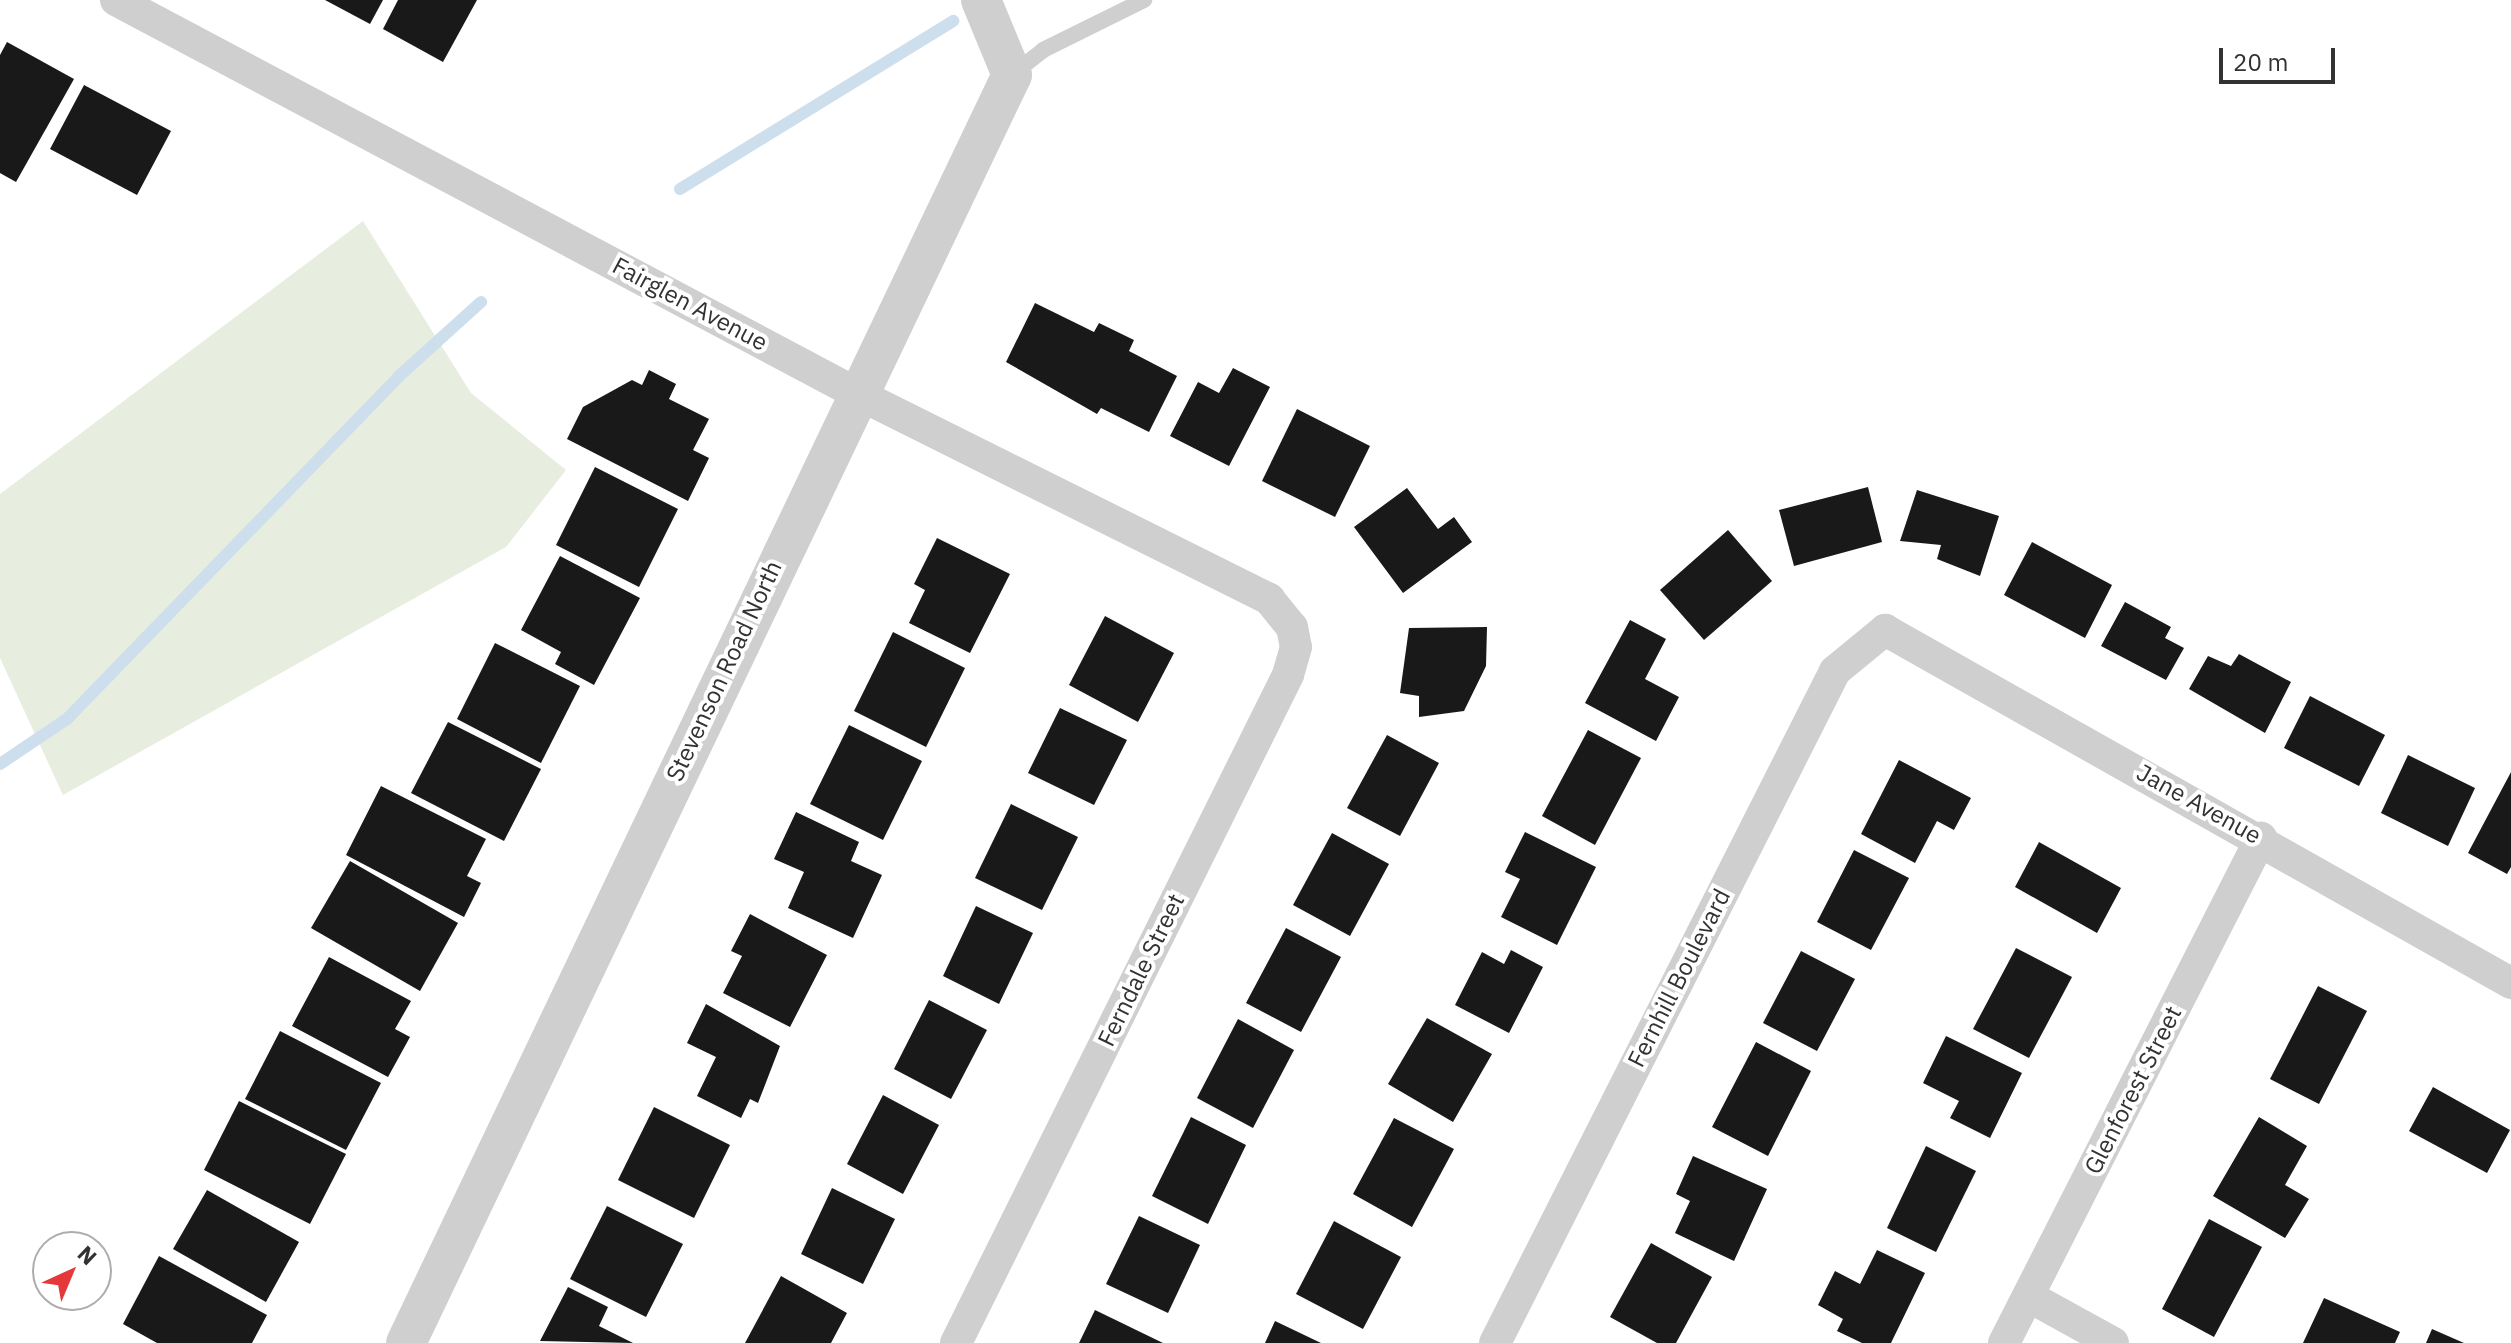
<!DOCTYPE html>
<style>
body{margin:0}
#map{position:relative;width:2511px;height:1343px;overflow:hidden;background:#fff;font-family:"IBM Plex Sans",sans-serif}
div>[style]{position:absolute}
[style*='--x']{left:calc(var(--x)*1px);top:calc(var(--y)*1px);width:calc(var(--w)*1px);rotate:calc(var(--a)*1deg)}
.green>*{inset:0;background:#e7eee0}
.stream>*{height:12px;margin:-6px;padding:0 6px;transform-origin:6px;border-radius:6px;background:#cddeed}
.building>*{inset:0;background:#191919}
.service>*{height:16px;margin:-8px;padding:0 8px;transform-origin:8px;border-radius:8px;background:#cfcfcf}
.minor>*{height:32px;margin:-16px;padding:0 16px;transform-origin:16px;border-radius:16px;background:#cfcfcf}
.tertiary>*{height:40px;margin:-20px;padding:0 20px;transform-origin:20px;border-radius:20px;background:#cfcfcf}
span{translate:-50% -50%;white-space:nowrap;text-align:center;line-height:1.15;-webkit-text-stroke:8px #fff;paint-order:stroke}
.street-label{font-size:24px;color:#323232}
.north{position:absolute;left:32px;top:1231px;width:80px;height:80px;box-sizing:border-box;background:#fff;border:2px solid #adadad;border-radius:50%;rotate:44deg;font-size:22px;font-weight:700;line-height:32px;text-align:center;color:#323232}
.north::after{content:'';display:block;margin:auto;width:28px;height:36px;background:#e4383a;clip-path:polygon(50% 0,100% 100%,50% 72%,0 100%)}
.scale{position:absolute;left:2219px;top:48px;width:116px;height:36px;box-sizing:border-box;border:4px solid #323232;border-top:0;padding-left:10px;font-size:24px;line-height:28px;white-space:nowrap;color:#323232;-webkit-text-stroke:6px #fff;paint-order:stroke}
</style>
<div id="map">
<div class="green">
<i style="clip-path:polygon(363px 221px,471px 393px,566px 470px,506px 547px,63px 795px,0 658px,0 494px)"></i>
</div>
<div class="stream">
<i style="--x:680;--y:189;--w:321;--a:-31.6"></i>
<i style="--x:0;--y:764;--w:81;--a:-33.9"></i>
<i style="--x:67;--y:719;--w:476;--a:-45.9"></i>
<i style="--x:398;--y:377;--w:112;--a:-42.1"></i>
</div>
<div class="building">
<i style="clip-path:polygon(325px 0,383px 0,370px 24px)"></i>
<i style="clip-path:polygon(398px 0,477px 0,443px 62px,383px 29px)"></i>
<i style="clip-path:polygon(7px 42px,74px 79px,16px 182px,0 173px,0 55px)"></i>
<i style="clip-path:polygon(84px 85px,171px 131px,137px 195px,50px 149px)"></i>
<i style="clip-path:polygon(1035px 303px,1094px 332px,1099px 323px,1134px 340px,1129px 351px,1177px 376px,1149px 432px,1101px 408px,1097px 414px,1006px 362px)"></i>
<i style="clip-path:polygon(1233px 368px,1270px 387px,1229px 466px,1170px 436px,1198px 382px,1219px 393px)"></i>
<i style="clip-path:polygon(649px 370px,676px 384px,669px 399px,709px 419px,693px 450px,709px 458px,688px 501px,567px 439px,583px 407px,632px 380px,642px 385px)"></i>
<i style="clip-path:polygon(1297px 409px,1370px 446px,1335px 517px,1262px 481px)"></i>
<i style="clip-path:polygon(595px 467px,678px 509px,639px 587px,556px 545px)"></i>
<i style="clip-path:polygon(1868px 487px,1882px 542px,1794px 566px,1779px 510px)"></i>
<i style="clip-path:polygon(1407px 488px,1438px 529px,1454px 517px,1472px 542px,1403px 593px,1354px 527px)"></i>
<i style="clip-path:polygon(1917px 490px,1999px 516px,1980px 576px,1937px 559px,1941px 545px,1900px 541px)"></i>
<i style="clip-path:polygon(1728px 530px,1772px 581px,1704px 640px,1660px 590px)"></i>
<i style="clip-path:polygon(937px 538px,1010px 574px,970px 653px,909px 623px,925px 590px,914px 584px)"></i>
<i style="clip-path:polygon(2032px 542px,2112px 585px,2085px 638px,2004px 595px)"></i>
<i style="clip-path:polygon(560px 556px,640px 598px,594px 685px,555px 664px,561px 652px,521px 630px)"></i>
<i style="clip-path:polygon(2125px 602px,2171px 627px,2165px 638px,2184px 648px,2166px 680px,2101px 646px)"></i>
<i style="clip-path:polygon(1105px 616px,1174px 653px,1138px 722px,1069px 685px)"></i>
<i style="clip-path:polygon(1630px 620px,1666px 639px,1645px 679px,1679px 697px,1656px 741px,1585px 703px)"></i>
<i style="clip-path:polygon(1487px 627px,1486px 666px,1464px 711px,1419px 717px,1419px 696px,1400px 693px,1409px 628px)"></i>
<i style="clip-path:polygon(893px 632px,965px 668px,926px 747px,854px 711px)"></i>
<i style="clip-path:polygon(495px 643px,580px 686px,541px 763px,457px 719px)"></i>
<i style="clip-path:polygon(2239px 654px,2291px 682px,2265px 733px,2189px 689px,2208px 656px,2231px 666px)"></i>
<i style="clip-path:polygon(2310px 696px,2385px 735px,2359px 786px,2284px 748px)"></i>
<i style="clip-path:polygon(1060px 708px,1127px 740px,1094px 805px,1028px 773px)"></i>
<i style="clip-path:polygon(448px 722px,541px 769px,504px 841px,411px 793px)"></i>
<i style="clip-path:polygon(849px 725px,922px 761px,883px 840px,810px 804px)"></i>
<i style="clip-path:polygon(1588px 730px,1641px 758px,1595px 845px,1542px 816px)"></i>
<i style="clip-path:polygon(1387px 735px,1439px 763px,1400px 836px,1347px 808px)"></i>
<i style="clip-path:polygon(2408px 755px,2475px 788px,2448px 846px,2381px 813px)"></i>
<i style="clip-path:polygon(1899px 760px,1971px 798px,1954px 830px,1937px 821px,1915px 863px,1861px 834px)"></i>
<i style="clip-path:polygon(2511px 772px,2511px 867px,2507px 874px,2468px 853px)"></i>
<i style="clip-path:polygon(381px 786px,486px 839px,467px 876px,481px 883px,464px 917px,346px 855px)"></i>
<i style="clip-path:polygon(1011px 804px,1078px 837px,1042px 910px,975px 878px)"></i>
<i style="clip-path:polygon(796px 812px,859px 842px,851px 861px,882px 875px,853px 938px,788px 908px,804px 872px,774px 859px)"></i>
<i style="clip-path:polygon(1525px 832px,1596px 867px,1557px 945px,1501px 917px,1520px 879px,1505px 872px)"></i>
<i style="clip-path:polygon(1332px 833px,1389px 864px,1350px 936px,1293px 905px)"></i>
<i style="clip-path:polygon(2039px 842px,2121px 888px,2097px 933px,2015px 887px)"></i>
<i style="clip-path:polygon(1854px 850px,1909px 878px,1871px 950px,1817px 922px)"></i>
<i style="clip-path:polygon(350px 861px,458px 923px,420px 991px,311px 928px)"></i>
<i style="clip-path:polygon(976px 906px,1033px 933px,999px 1004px,943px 976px)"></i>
<i style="clip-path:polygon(750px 914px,827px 955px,790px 1027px,723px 993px,742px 956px,731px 951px)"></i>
<i style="clip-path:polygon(1286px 928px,1341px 957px,1301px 1032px,1246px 1003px)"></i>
<i style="clip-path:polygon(2016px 948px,2072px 977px,2029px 1058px,1973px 1029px)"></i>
<i style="clip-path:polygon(1511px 950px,1543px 967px,1509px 1033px,1455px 1005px,1482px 952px,1504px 964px)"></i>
<i style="clip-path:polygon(1801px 951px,1855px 979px,1817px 1051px,1763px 1023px)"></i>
<i style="clip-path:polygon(329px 957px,411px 1001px,395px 1029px,410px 1037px,388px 1077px,292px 1026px)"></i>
<i style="clip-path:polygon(2318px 986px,2367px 1011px,2319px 1104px,2270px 1079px)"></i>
<i style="clip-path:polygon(929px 1000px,987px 1030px,951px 1099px,894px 1069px)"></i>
<i style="clip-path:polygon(706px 1004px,780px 1046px,758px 1103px,750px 1099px,741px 1118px,697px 1096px,716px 1057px,687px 1043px)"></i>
<i style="clip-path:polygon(1427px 1018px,1492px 1054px,1453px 1122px,1388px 1084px)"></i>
<i style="clip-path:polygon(1238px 1019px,1294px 1050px,1253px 1128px,1197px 1098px)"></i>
<i style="clip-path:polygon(280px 1031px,381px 1083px,346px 1150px,245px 1099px)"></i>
<i style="clip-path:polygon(1946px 1036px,2022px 1073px,1990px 1138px,1950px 1118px,1959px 1101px,1923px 1083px)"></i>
<i style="clip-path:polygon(1756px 1042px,1811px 1071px,1768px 1156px,1712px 1127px)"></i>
<i style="clip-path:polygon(2433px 1087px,2510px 1130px,2487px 1173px,2409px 1131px)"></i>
<i style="clip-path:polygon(883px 1095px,939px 1125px,903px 1194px,847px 1164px)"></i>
<i style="clip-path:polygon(239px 1101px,346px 1154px,310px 1224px,204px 1170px)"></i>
<i style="clip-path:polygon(654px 1107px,730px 1145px,694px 1218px,618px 1180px)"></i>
<i style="clip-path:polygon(1191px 1117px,1246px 1145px,1208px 1224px,1152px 1196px)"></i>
<i style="clip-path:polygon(2259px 1117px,2307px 1146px,2285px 1185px,2309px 1199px,2285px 1238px,2213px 1196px)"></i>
<i style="clip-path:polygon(1394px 1118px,1454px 1149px,1412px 1227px,1353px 1194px)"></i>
<i style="clip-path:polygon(1926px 1146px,1976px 1171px,1936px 1252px,1887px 1228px)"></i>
<i style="clip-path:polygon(1693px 1156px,1767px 1189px,1734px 1261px,1675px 1233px,1690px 1201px,1676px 1194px)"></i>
<i style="clip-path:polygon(832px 1188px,895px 1219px,863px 1284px,801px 1254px)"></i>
<i style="clip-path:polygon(207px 1190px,299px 1242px,266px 1302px,173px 1249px)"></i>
<i style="clip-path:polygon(607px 1206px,683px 1244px,646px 1317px,570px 1279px)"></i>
<i style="clip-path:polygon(1139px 1216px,1200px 1245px,1168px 1313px,1106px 1284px)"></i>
<i style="clip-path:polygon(2209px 1219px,2262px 1247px,2214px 1337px,2162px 1309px)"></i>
<i style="clip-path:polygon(1334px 1221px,1401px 1257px,1363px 1329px,1296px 1294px)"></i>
<i style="clip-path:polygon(1651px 1243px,1712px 1277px,1676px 1343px,1657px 1343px,1610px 1317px)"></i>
<i style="clip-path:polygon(1877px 1250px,1925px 1273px,1891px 1343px,1862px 1343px,1837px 1331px,1843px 1319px,1818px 1305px,1835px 1271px,1860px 1284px)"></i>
<i style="clip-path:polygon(159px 1256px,267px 1315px,252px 1343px,157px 1343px,123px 1324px)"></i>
<i style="clip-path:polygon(781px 1276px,847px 1313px,831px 1343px,745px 1343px)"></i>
<i style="clip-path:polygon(568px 1287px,608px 1307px,599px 1326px,633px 1343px,540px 1341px)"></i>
<i style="clip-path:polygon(2324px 1298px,2400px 1332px,2395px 1343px,2303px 1343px)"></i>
<i style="clip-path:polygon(1095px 1310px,1163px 1343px,1079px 1343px)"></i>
<i style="clip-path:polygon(1275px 1321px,1321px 1343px,1265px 1343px)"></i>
<i style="clip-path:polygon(2432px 1329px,2464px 1343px,2426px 1343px)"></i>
</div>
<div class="service">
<i style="--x:1014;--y:73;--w:37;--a:-38"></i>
<i style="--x:1043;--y:50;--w:113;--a:-26.3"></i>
</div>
<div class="minor">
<i style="--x:116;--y:0;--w:838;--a:27.97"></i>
<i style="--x:856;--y:393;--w:462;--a:26.5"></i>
<i style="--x:1269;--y:599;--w:36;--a:51"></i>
<i style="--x:1292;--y:627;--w:20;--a:79"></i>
<i style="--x:1296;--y:647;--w:29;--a:106"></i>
<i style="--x:1288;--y:675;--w:746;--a:116.43"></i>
<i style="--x:2028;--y:1296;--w:97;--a:28.9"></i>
<i style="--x:1495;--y:1343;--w:753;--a:-63.16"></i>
<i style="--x:1835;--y:671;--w:65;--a:-39.4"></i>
<i style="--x:1885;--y:630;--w:719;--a:29.42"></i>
<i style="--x:2004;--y:1343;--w:567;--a:-63.03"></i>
</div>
<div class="tertiary">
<i style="--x:406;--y:1343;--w:1405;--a:-64.46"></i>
<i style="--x:1012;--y:75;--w:81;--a:-112.5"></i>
</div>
<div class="street-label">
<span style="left:690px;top:304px;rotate:28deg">Fairglen Avenue</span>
<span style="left:724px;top:671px;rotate:-65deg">Stevenson Road North</span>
<span style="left:2199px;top:804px;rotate:29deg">Jane Avenue</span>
<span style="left:1141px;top:970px;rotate:-64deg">Ferndale Street</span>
<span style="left:1679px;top:978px;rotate:-63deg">Fernhill Boulevard</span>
<span style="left:2133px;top:1090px;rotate:-63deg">Glenforest Street</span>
</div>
<div class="north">N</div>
<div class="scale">20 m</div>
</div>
